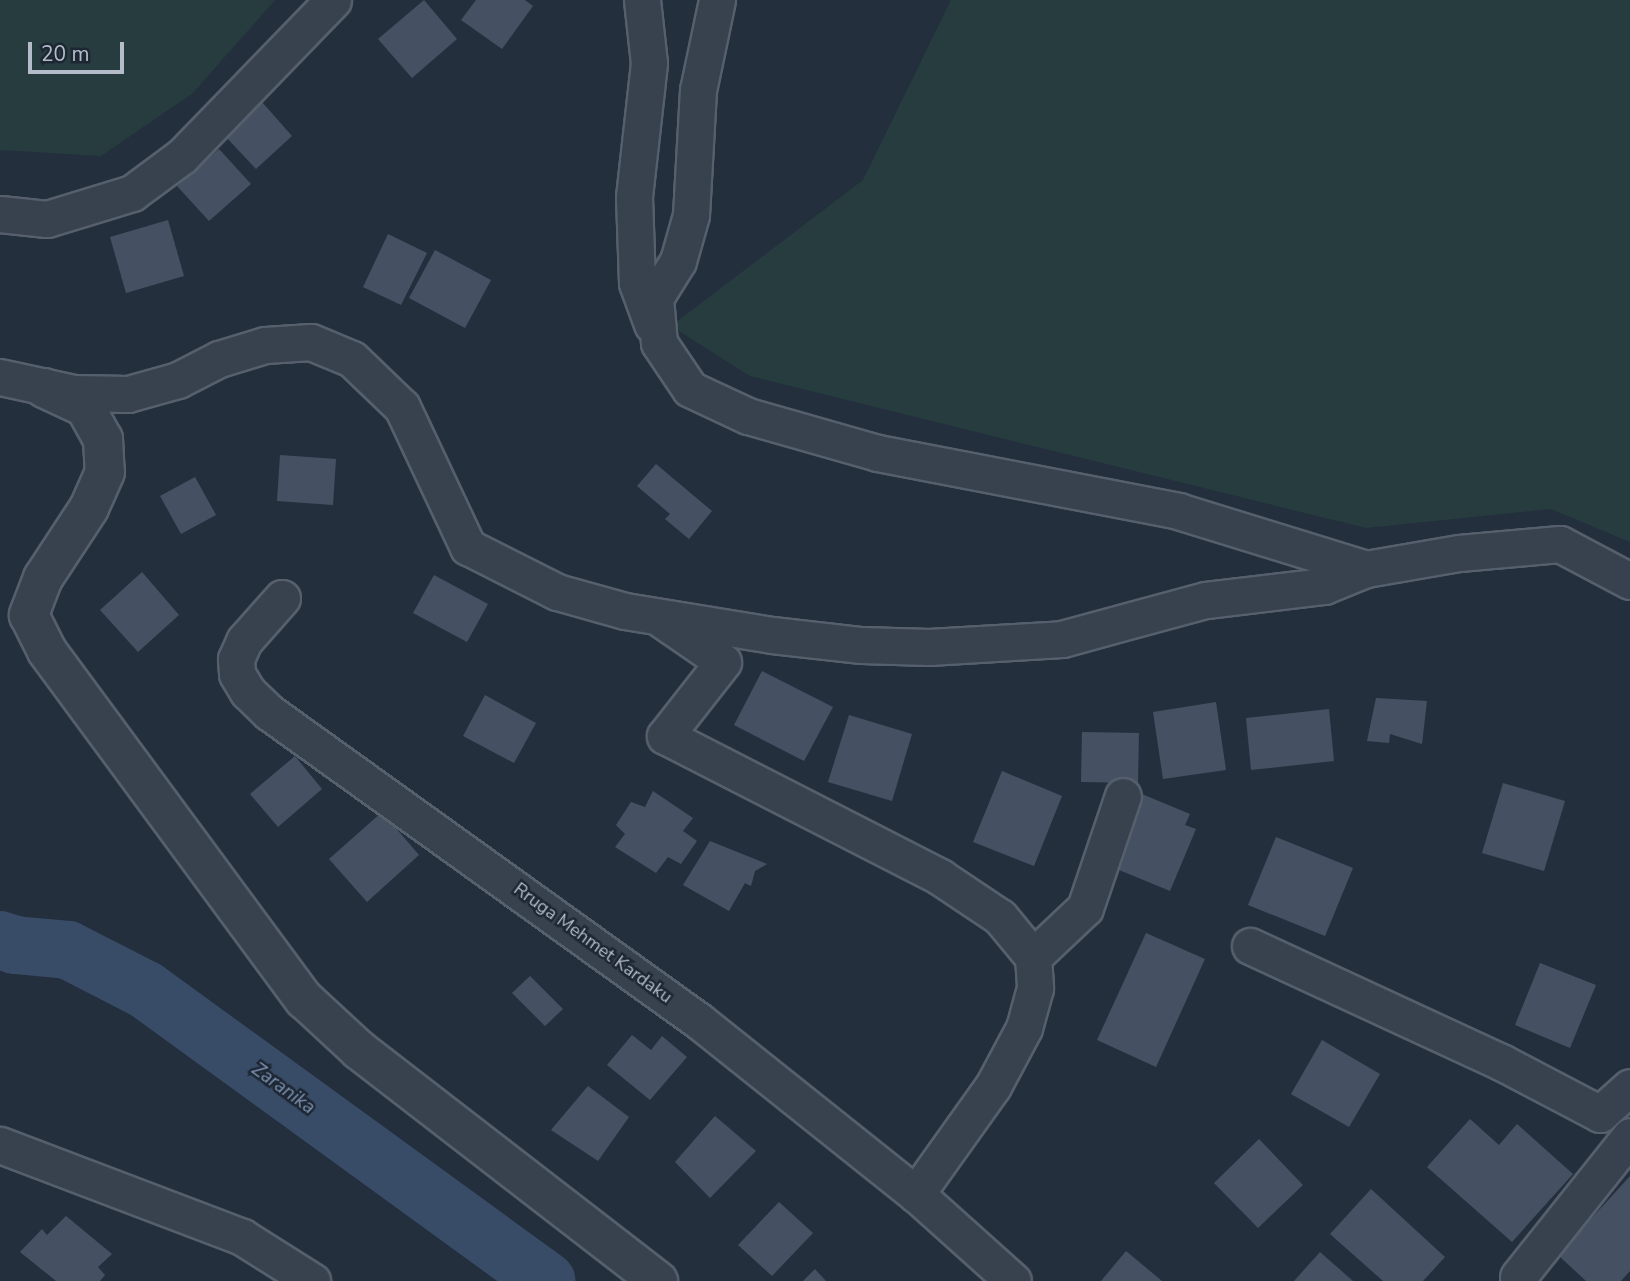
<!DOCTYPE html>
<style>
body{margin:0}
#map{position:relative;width:1630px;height:1281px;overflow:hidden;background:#242f3e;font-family:"Nunito Sans",sans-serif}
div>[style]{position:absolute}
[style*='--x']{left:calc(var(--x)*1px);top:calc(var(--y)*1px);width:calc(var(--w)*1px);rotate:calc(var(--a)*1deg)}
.green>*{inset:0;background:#263c3f}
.river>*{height:58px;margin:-29px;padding:0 29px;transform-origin:29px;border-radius:29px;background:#394c67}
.building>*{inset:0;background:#455162}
.roads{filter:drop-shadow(2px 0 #565f6c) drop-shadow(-2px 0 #565f6c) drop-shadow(0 2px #565f6c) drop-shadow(0 -2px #565f6c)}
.minor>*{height:35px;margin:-17.5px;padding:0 17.5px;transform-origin:17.5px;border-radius:17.5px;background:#38414e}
.tertiary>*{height:38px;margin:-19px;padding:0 19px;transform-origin:19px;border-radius:19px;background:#38414e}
span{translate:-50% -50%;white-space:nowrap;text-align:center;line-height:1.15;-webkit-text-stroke:5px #1d2633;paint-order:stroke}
.street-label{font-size:18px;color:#b4bcc9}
.water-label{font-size:19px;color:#7c92b1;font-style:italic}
.scale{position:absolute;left:28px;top:42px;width:96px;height:32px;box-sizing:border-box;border:4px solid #b4bcc9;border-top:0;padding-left:9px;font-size:21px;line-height:24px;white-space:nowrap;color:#b4bcc9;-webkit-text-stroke:5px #1d2633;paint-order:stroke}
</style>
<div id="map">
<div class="green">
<i style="clip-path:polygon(0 0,275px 0,193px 93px,101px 156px,0 150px)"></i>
<i style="clip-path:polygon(951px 0,1630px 0,1630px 542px,1551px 509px,1366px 528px,750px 376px,671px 326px,863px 180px)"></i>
</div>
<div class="river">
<i style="--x:0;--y:940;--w:16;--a:18"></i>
<i style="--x:15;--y:945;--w:53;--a:5.4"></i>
<i style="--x:68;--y:950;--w:88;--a:27.1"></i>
<i style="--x:146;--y:990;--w:495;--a:36"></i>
</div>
<div class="building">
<i style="clip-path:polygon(424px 0,457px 39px,412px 78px,378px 39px)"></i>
<i style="clip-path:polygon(476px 0,525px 0,533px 6px,502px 49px,461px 20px)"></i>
<i style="clip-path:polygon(262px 102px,292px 136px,256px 169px,225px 136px)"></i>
<i style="clip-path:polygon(219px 149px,251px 184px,209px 221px,177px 186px)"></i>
<i style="clip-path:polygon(168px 220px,184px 276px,126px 293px,110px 237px)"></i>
<i style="clip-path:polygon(388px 234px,427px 253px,401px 305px,363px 287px)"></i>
<i style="clip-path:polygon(435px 250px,491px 280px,465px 328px,409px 298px)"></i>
<i style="clip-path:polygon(280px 455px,336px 459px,333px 505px,277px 501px)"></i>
<i style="clip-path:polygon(656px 464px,712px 511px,689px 539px,665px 519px,670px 514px,637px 486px)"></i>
<i style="clip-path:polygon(195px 477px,216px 515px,181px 534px,160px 496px)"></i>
<i style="clip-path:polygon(142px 572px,179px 615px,138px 652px,100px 610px)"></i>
<i style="clip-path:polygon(434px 575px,488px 604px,467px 642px,413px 613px)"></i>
<i style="clip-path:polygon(762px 671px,833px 707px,804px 761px,734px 725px)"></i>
<i style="clip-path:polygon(485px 695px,536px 723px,514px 763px,463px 736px)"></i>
<i style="clip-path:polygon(1376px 698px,1427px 701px,1422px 744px,1390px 734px,1389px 743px,1367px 741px)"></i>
<i style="clip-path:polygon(1216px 702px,1226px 770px,1163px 779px,1153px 712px)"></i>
<i style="clip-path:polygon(1329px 709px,1334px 761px,1251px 770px,1246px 718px)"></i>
<i style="clip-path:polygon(849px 715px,912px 734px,892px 801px,828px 782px)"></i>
<i style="clip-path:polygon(1082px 732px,1139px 733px,1138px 783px,1081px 782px)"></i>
<i style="clip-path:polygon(295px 756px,322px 789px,278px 827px,250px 794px)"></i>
<i style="clip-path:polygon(1002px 771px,1062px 796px,1034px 866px,973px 842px)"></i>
<i style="clip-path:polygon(1503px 783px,1565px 801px,1544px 871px,1482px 853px)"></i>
<i style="clip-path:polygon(653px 791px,693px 818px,683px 831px,697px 841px,681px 864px,668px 857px,656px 873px,615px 847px,625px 834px,616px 825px,631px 802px,645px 807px)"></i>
<i style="clip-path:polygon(1137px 792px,1190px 814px,1185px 825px,1196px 829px,1170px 891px,1107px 865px)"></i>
<i style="clip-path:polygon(382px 812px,419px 855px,367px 902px,329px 859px)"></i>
<i style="clip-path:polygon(1276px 837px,1353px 868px,1325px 936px,1248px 905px)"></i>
<i style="clip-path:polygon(710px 841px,767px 864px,755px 871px,751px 886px,745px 883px,729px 911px,683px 885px)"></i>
<i style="clip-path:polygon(1146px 933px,1205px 959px,1156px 1067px,1097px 1040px)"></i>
<i style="clip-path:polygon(1540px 963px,1596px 985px,1570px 1048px,1515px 1025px)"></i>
<i style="clip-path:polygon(530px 976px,563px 1009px,545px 1026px,512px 993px)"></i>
<i style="clip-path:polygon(632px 1035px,651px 1050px,662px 1036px,687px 1057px,650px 1100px,607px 1065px)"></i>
<i style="clip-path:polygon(1322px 1040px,1380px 1074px,1349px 1127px,1291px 1094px)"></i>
<i style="clip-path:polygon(588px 1086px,629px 1117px,598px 1161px,551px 1130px)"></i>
<i style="clip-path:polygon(715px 1116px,756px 1151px,710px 1198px,675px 1162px)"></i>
<i style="clip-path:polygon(1470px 1119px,1499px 1145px,1517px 1124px,1573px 1174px,1512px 1242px,1427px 1167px)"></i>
<i style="clip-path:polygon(1259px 1139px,1303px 1185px,1258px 1228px,1214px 1183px)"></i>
<i style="clip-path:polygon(1630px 1176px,1630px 1271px,1621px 1281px,1586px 1281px,1558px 1255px)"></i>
<i style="clip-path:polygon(1371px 1189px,1445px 1257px,1423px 1281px,1383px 1281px,1330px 1234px)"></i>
<i style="clip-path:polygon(779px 1202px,813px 1233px,772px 1276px,738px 1245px)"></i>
<i style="clip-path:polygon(66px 1216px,112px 1254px,98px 1267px,105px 1275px,100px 1281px,56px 1281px,20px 1252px,42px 1229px,47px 1235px)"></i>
<i style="clip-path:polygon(1126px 1251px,1162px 1281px,1101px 1281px)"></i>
<i style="clip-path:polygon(1320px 1252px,1353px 1281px,1294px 1281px)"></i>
<i style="clip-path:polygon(815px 1269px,826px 1281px,803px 1281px)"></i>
</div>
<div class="roads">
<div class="minor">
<i style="--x:642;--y:0;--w:63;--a:83.7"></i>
<i style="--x:649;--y:63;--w:135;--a:96.4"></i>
<i style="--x:634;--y:197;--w:86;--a:88"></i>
<i style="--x:637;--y:283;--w:44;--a:69.9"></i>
<i style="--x:717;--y:0;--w:92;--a:101.9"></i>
<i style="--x:698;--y:90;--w:125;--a:93.2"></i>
<i style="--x:691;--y:215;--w:48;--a:105.8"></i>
<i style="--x:678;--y:261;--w:44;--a:121.9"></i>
<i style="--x:655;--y:298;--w:45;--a:84.9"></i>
<i style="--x:659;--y:343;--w:55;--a:56"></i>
<i style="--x:690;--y:389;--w:64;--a:25"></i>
<i style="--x:748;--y:416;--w:135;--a:15.9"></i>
<i style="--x:878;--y:453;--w:306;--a:10.9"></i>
<i style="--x:1178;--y:511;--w:197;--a:17.1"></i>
<i style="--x:1366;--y:569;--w:94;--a:-9.8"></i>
<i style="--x:1459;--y:553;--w:101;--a:-5.1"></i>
<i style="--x:1560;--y:544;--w:79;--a:27.9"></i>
<i style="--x:0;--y:214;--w:47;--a:6.1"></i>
<i style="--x:47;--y:219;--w:89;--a:-17"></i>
<i style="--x:132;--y:193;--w:62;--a:-36.5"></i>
<i style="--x:182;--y:156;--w:217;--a:-45.9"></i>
<i style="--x:0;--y:377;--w:76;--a:12.2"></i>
<i style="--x:74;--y:393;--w:54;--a:1.1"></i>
<i style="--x:128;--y:394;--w:52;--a:-15.6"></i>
<i style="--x:178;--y:380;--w:46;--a:-27.1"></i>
<i style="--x:219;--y:359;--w:48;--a:-16.9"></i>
<i style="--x:265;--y:345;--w:46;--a:-3.7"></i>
<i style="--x:311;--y:342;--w:44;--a:22.5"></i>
<i style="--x:352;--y:359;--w:69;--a:43.8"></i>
<i style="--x:402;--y:407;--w:155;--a:64.8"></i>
<i style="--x:468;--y:547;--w:100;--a:26.8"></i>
<i style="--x:557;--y:592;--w:71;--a:15.6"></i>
<i style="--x:625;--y:611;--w:149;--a:9.3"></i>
<i style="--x:772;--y:635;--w:90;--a:6.4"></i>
<i style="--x:861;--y:645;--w:68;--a:1.7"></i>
<i style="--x:929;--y:647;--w:133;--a:-3.4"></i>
<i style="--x:1062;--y:639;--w:149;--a:-15.2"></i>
<i style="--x:1206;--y:600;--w:119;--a:-6.8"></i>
<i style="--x:1324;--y:586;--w:45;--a:-22"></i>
<i style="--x:282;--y:598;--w:57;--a:131.5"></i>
<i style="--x:244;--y:641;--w:20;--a:114"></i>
<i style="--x:236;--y:659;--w:15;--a:86"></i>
<i style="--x:237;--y:674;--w:21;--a:59"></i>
<i style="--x:248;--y:692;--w:30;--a:44"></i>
<i style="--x:270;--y:713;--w:528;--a:35.68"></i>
<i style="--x:699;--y:1021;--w:278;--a:38.6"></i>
<i style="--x:916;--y:1194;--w:130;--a:41.9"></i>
<i style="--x:661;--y:619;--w:75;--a:34.7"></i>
<i style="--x:723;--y:662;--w:94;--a:128.1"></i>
<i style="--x:665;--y:736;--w:309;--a:27.1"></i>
<i style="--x:940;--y:877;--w:72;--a:33.7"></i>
<i style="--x:1000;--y:917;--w:52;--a:50.5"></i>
<i style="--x:1033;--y:957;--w:31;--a:86"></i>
<i style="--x:1035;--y:988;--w:41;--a:105.4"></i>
<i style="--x:1024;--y:1028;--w:66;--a:118.1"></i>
<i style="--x:993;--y:1086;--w:133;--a:125.5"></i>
<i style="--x:1250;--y:946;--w:277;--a:24.8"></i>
<i style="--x:1501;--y:1062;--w:112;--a:27.7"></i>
<i style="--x:1600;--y:1114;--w:40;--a:-42"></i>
<i style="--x:1033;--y:957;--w:71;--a:-43.3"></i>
<i style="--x:1085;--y:908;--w:118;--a:-71.3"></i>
<i style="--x:0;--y:1145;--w:259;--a:20.8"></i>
<i style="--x:242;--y:1237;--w:83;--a:32.2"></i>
<i style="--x:1518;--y:1277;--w:180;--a:-51.5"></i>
</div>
<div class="tertiary">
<i style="--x:44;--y:388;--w:45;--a:24.9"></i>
<i style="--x:85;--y:407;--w:37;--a:61"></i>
<i style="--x:103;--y:439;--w:33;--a:87"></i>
<i style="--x:105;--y:472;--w:39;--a:114"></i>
<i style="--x:89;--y:508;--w:84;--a:123.3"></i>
<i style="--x:43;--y:578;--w:40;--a:111"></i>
<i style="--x:29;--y:615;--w:40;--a:63.4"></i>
<i style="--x:47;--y:651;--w:433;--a:53.6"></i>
<i style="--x:304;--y:999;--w:75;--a:42.8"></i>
<i style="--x:359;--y:1050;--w:378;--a:37.7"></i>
</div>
</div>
<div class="street-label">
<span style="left:593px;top:943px;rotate:36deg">Rruga Mehmet Kardaku</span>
</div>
<div class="water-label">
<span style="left:283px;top:1089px;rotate:36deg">Zaranika</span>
</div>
<div class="scale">20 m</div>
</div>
